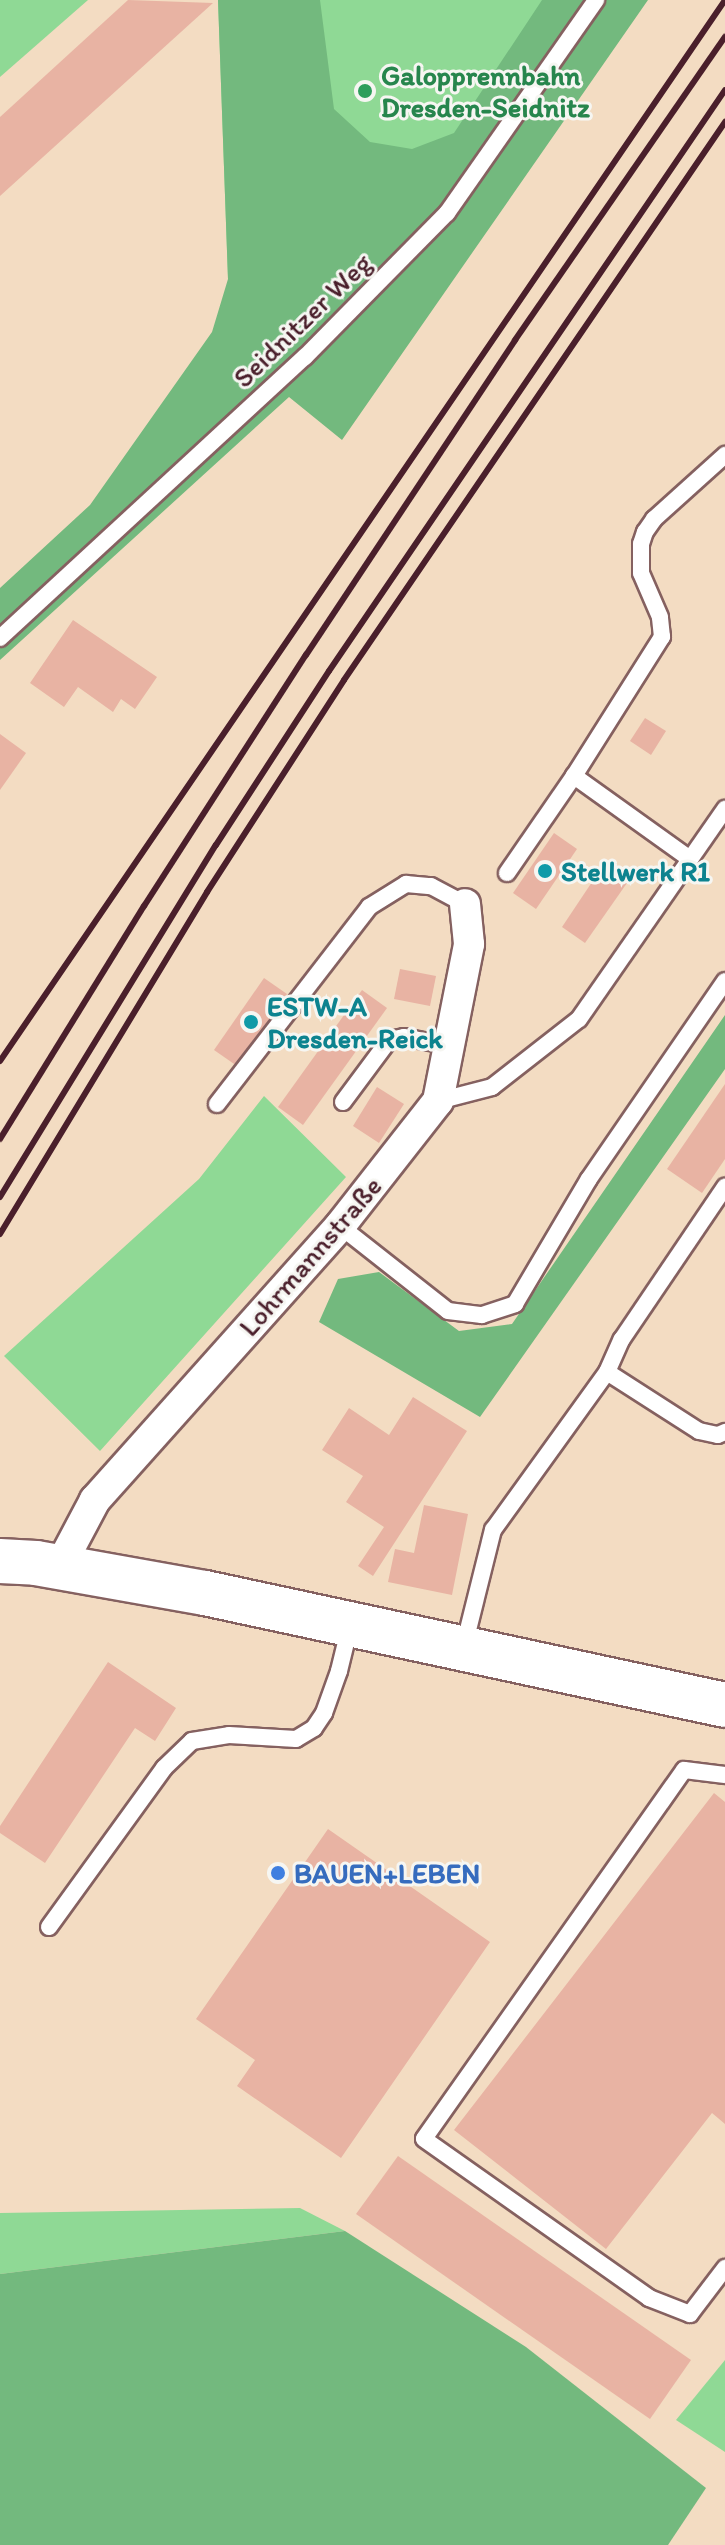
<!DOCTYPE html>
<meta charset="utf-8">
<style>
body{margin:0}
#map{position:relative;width:725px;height:2545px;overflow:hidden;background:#f3dcc2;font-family:Itim,sans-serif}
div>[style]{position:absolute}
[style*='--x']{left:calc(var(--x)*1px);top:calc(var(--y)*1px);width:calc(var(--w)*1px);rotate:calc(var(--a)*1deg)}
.green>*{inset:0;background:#8fd995}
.forest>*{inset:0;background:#73b97e}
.building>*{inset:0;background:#e8b3a3}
.roads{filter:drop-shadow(2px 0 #856160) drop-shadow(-2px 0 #856160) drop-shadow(0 2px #856160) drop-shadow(0 -2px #856160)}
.lane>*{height:16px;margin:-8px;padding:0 8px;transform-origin:8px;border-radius:8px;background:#fff}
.street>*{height:30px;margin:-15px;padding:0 15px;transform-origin:15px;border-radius:15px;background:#fff}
.secondary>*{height:44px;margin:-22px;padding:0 22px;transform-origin:22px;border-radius:22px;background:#fff}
.rail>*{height:6px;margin:-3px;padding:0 3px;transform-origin:3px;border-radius:3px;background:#4a1f2b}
.dots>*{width:22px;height:22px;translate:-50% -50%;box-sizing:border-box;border:4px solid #f6f6f2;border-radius:50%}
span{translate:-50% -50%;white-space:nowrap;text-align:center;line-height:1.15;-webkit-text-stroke:6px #f6f6f2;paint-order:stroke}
.leisure-label{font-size:28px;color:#27864d;font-weight:700}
.left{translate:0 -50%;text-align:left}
.street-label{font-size:28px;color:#4a1f2b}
.culture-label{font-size:28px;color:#0d838f;font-weight:700}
.shop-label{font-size:28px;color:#366cbe;font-weight:700}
</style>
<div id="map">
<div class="green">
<i style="clip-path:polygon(0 0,88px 0,0 77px)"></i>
<i style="clip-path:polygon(218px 0,571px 0,448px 183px,228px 279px)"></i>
<i style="clip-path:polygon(264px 1096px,346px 1177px,100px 1451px,4px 1356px,199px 1179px)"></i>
<i style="clip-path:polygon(300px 2208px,345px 2231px,0 2274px,0 2213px)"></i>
<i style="clip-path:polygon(725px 2360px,725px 2452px,676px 2420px)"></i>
</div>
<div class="forest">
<i style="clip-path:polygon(218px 0,320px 0,334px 109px,370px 142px,412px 149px,454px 133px,542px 0,648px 0,342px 440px,289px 397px,0 660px,0 588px,90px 505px,212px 332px,228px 279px)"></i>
<i style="clip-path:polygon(725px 1015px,725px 1069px,480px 1417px,319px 1322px,338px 1279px,379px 1272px,459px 1331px,512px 1324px)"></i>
<i style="clip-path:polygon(345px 2231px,526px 2347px,706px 2488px,668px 2545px,0 2545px,0 2274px)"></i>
</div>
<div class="building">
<i style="clip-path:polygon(128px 0,213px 3px,0 196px,0 117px)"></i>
<i style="clip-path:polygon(73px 620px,157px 677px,135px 709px,121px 699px,113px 712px,78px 687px,64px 707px,30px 683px)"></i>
<i style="clip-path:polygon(645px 718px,666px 731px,651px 755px,630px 741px)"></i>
<i style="clip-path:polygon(0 734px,26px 753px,0 790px)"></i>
<i style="clip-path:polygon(554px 833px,577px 849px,536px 909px,513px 893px)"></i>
<i style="clip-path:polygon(602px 867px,627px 883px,585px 943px,562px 927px)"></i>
<i style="clip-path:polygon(400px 969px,436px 976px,430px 1006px,394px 999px)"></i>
<i style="clip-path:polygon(264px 978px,287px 994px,237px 1066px,214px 1050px)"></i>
<i style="clip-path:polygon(362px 990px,387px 1008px,303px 1125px,278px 1107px)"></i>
<i style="clip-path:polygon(725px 1084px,725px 1159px,702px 1193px,667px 1169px)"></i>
<i style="clip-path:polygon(377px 1087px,404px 1104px,379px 1143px,353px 1126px)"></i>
<i style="clip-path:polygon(413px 1397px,467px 1431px,373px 1576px,358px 1566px,384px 1527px,346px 1502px,363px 1476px,322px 1450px,349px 1408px,389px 1435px)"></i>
<i style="clip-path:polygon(424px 1505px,468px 1514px,452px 1595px,388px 1582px,395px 1549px,414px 1553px)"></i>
<i style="clip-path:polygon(108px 1662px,176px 1708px,155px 1741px,135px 1728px,45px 1863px,0 1833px,0 1826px)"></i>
<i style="clip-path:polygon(714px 1793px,725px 1802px,725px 2124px,712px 2113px,606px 2249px,454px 2130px)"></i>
<i style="clip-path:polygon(328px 1829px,490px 1942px,341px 2158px,237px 2086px,255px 2060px,196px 2019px)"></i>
<i style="clip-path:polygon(398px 2156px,691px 2360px,650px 2419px,356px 2214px)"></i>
</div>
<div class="roads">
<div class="lane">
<i style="--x:0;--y:638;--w:415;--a:-42.7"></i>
<i style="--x:305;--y:357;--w:202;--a:-45.4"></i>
<i style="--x:447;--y:213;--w:260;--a:-55"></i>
<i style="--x:690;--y:859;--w:143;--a:-144.4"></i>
<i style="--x:574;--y:776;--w:165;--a:-57.7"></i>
<i style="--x:662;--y:637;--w:20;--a:-96"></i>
<i style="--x:660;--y:617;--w:48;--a:-113.4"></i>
<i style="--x:641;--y:573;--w:29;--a:-90"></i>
<i style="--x:641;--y:544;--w:13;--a:-72"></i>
<i style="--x:645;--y:532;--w:16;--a:-55"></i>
<i style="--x:654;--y:519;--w:96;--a:-42"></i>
<i style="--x:507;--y:873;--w:118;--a:-55.4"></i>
<i style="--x:438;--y:1101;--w:56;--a:-14.5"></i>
<i style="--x:492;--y:1087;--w:110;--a:-38"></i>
<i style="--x:579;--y:1019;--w:256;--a:-55.2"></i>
<i style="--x:343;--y:1102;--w:77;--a:-53.4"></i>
<i style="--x:389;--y:1040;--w:15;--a:-11"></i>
<i style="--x:404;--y:1037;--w:46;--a:11.3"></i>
<i style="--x:217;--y:1104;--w:249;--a:-52.3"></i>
<i style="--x:369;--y:907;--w:44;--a:-31.9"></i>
<i style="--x:406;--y:884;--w:25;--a:5"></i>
<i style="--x:431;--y:886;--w:38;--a:28"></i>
<i style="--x:340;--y:1226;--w:137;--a:38.2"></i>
<i style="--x:448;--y:1311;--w:34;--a:7"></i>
<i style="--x:482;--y:1315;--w:35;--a:-18"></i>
<i style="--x:515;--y:1304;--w:145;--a:-59.4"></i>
<i style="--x:589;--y:1179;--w:240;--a:-55.5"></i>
<i style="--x:607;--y:1372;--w:109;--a:32.7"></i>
<i style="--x:699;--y:1431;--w:19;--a:12"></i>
<i style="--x:718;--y:1435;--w:8;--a:-23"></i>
<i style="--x:464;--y:1646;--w:120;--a:-76"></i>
<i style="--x:493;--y:1530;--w:195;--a:-54.2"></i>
<i style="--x:607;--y:1372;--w:36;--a:-66"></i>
<i style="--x:622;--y:1339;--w:184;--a:-55.9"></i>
<i style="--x:725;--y:1775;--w:41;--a:-173"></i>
<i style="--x:684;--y:1770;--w:451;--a:125.2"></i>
<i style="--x:424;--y:2139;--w:276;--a:35.2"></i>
<i style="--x:649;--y:2298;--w:44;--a:21.3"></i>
<i style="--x:690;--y:2314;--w:58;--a:-52.7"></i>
<i style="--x:49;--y:1927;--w:196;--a:-54.1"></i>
<i style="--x:164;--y:1768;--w:39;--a:-44"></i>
<i style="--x:192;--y:1741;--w:37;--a:-9"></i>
<i style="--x:229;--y:1735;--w:67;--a:3.4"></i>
<i style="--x:296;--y:1739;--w:21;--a:-31"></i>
<i style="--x:314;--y:1728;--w:18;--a:-56"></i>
<i style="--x:324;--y:1713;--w:45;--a:-70.3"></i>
<i style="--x:339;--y:1671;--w:46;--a:-76.3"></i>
</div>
<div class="street">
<i style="--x:59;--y:1568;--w:77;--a:-62.1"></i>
<i style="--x:95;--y:1500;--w:368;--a:-48.2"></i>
<i style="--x:340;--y:1226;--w:159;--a:-51.9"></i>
<i style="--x:438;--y:1101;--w:160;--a:-78.8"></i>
<i style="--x:469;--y:944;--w:40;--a:-95.7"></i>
</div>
<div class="secondary">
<i style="--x:0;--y:1561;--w:36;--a:3"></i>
<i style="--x:36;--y:1563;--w:172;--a:10.1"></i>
<i style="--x:205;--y:1593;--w:532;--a:12.15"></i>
</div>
</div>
<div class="rail">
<i style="--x:0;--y:1061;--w:1285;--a:-55.65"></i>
<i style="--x:0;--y:1139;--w:274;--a:-58.3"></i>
<i style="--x:144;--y:906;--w:299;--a:-57.2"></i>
<i style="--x:306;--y:655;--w:378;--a:-56.4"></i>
<i style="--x:515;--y:340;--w:369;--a:-55.3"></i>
<i style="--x:0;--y:1197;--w:413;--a:-58.5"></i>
<i style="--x:216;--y:845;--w:207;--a:-57"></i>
<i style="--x:329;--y:671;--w:703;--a:-55.72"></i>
<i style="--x:0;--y:1234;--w:400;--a:-58.8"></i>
<i style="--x:207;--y:892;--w:252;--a:-57.1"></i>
<i style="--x:344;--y:680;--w:676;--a:-55.67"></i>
</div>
<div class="dots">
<i style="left:365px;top:91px;background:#2e9e5b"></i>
<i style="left:545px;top:871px;background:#0f9aa8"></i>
<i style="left:251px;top:1022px;background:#0f9aa8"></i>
<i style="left:278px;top:1873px;background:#3f7fe0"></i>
</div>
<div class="leisure-label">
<span class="left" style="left:381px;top:91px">Galopprennbahn<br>Dresden-Seidnitz</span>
</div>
<div class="street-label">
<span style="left:302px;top:320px;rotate:-44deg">Seidnitzer Weg</span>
<span style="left:310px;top:1256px;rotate:-49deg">Lohrmannstraße</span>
</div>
<div class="culture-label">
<span class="left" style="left:561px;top:871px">Stellwerk R1</span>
<span class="left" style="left:267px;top:1022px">ESTW-A<br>Dresden-Reick</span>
</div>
<div class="shop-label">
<span class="left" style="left:294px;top:1873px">BAUEN+LEBEN</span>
</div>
</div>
